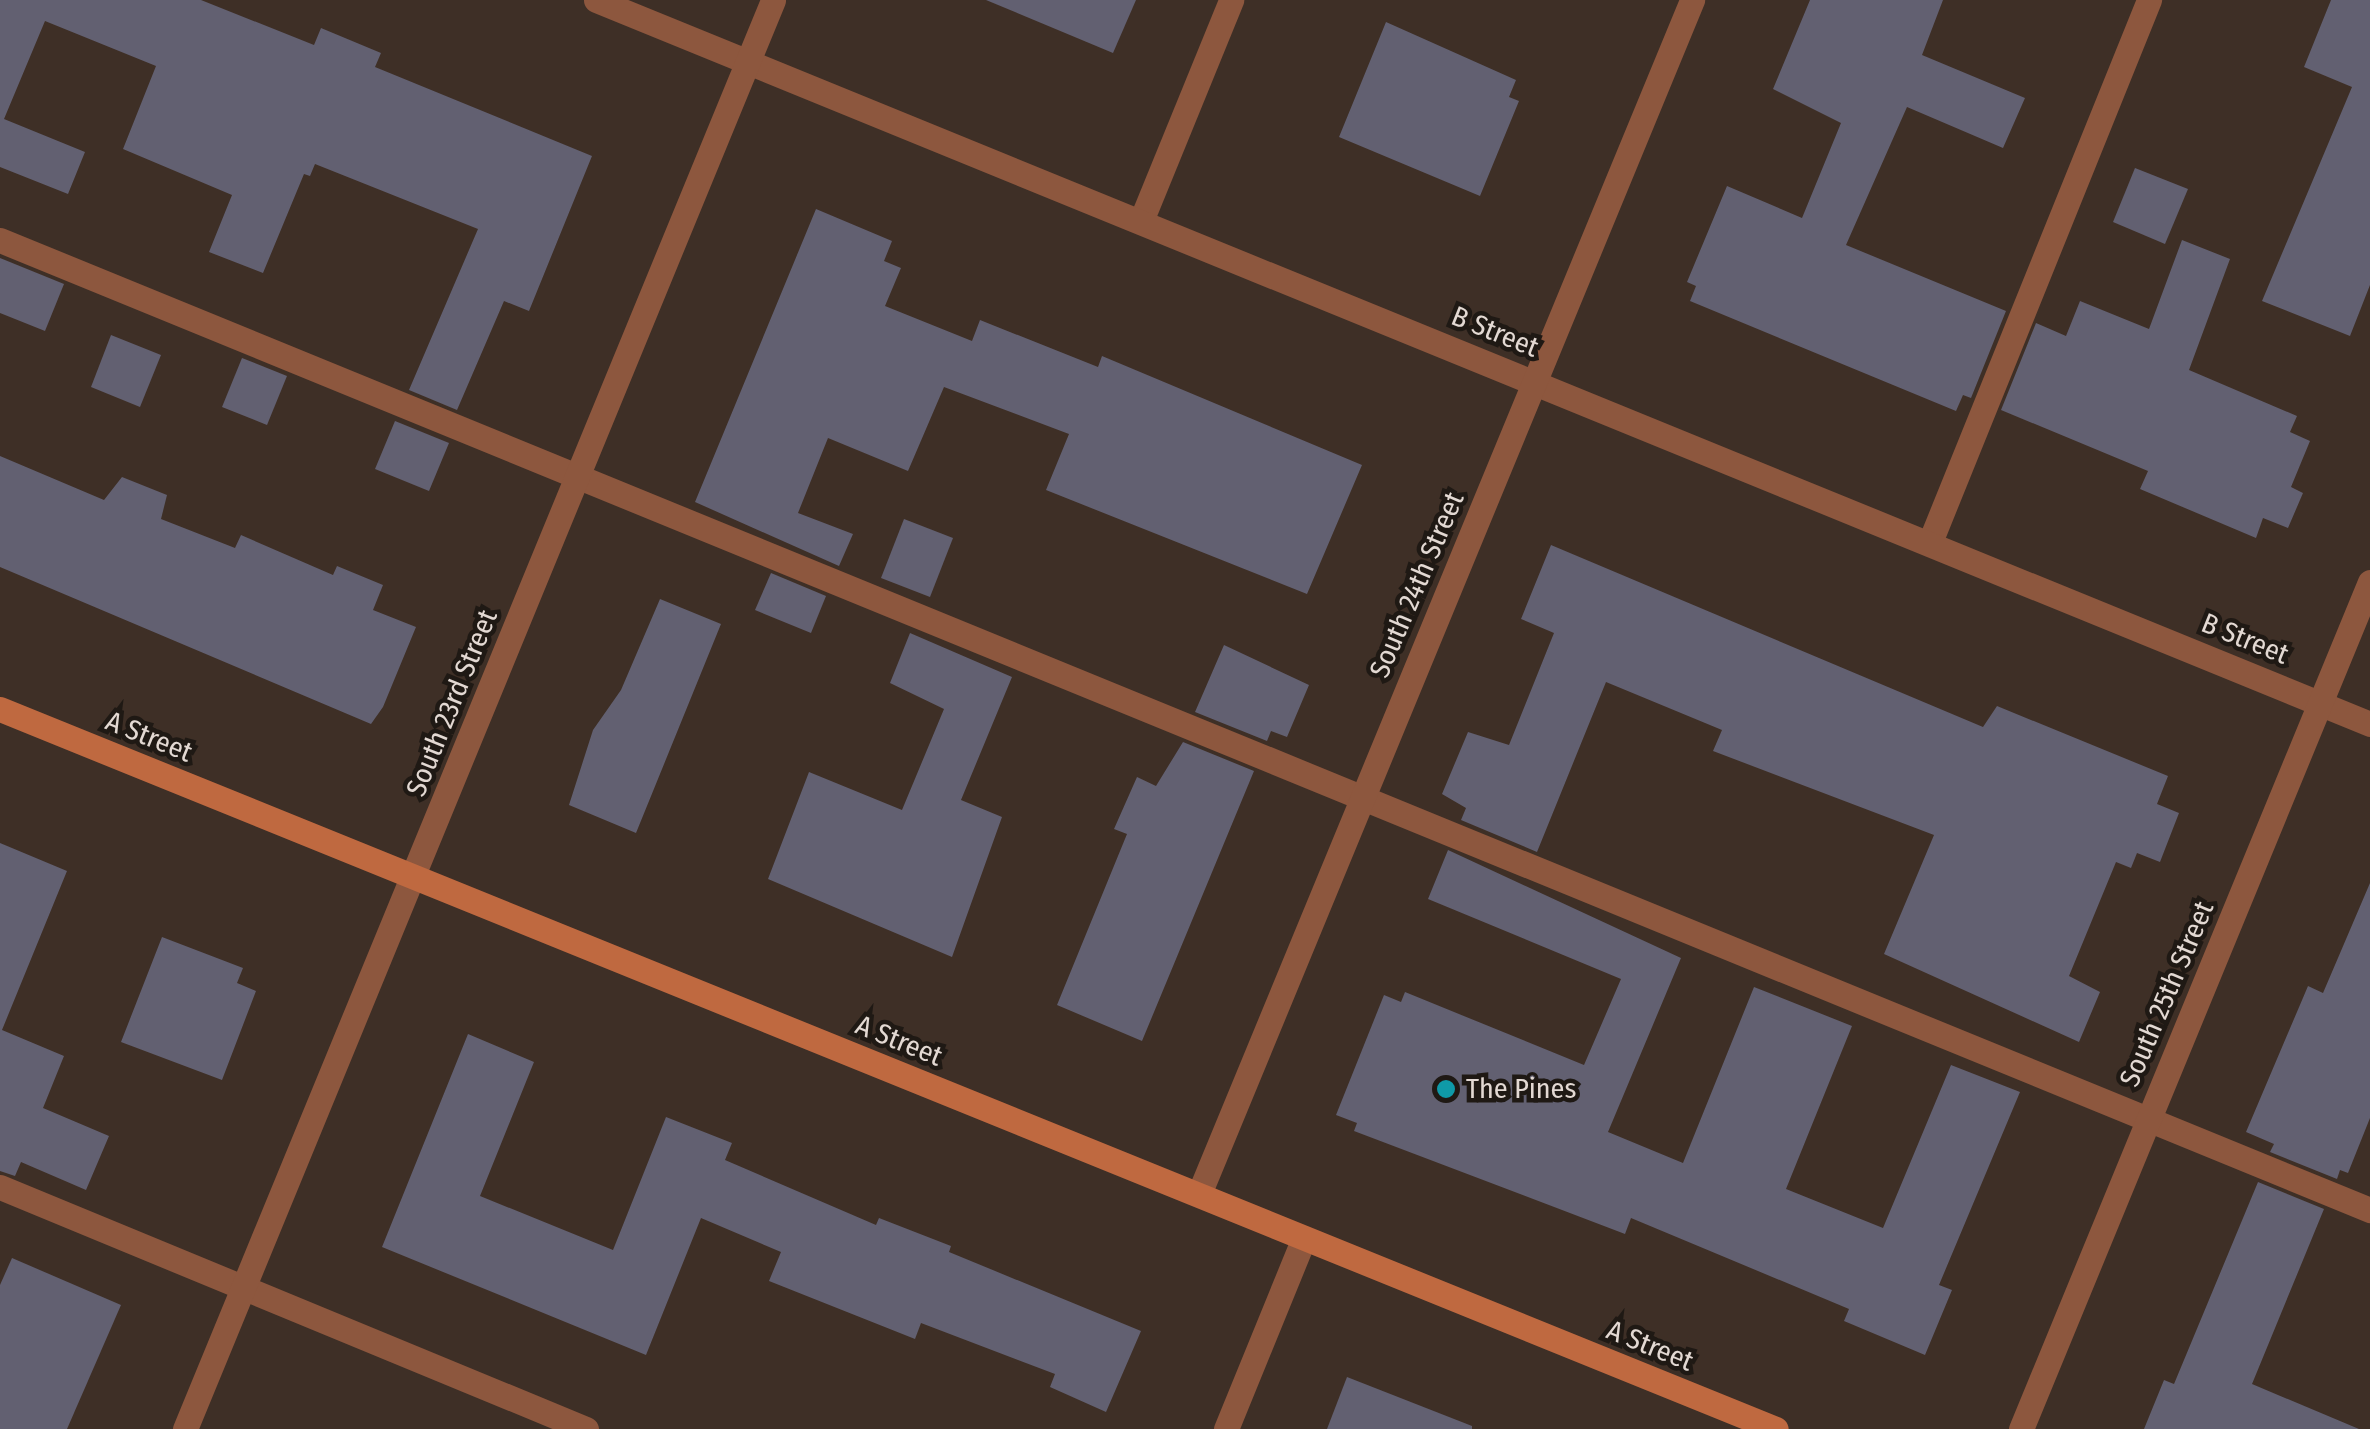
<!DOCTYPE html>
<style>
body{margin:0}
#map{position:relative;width:2370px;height:1429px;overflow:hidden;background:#3e2f26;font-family:"Fira Sans Condensed",sans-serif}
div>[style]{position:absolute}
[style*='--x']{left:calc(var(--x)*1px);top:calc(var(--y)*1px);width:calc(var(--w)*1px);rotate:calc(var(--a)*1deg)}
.building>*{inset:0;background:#626071}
.service>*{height:25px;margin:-12.5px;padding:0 12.5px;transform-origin:12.5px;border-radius:12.5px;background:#8d573e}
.minor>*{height:25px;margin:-12.5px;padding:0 12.5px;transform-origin:12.5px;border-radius:12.5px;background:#8d573e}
.secondary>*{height:25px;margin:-12.5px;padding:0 12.5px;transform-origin:12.5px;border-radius:12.5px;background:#bf6940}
.dots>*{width:28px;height:28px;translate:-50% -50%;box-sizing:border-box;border:5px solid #1f1914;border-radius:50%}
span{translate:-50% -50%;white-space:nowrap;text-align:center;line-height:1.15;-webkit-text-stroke:9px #1f1914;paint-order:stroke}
.street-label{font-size:28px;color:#e3d9d3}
.poi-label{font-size:28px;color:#e3d9d3}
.left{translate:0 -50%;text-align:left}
</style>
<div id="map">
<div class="building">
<i style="clip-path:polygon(0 0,201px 0,314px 45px,321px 28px,381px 53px,375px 67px,592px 156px,529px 311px,504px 301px,457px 410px,409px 390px,478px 229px,315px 164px,310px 176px,304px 174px,263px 273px,209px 252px,232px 195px,123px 149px,156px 66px,45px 21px,4px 119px,85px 152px,68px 194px,0 167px)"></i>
<i style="clip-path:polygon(986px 0,1136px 0,1113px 53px)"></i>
<i style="clip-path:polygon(1810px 0,1943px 0,1922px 55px,2025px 98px,2003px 148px,1907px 107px,1846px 245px,2006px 311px,1971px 398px,1963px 395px,1956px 411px,1690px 301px,1696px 286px,1687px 282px,1727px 186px,1802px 218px,1841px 123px,1773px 89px)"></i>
<i style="clip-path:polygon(2331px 0,2370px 0,2370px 285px,2350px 336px,2262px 301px,2352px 87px,2304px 67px)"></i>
<i style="clip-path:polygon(1386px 22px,1516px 80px,1509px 97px,1519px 101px,1480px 196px,1339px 137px)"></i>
<i style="clip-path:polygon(2135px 168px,2188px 189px,2165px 244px,2113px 222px)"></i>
<i style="clip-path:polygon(816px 209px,892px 241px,884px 261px,901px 268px,885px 306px,972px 341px,980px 320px,1098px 367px,1102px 356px,1362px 465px,1307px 594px,1046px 490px,1069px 434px,944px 387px,908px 471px,828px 438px,798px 513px,853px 534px,839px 566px,695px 502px)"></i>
<i style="clip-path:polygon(2182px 240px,2230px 259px,2189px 370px,2297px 416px,2290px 432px,2310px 441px,2291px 487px,2303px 493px,2288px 528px,2263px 518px,2256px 538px,2140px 489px,2148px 471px,2001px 410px,2036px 323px,2066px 336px,2080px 301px,2149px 329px)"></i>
<i style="clip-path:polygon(0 258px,64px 284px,45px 331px,0 313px)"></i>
<i style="clip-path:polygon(111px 335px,161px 355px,140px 407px,91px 387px)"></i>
<i style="clip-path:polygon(242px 358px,287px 376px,267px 425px,222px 407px)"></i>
<i style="clip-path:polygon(395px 421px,449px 443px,429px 491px,375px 469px)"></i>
<i style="clip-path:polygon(0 456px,104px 500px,122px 477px,167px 495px,161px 519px,235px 548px,241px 535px,333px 575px,337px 566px,383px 585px,373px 610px,416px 627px,383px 707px,371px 724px,0 567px)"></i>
<i style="clip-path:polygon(904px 519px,953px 538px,930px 597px,881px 578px)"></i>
<i style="clip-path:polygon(1551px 545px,1983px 727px,1997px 706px,2168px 776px,2157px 804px,2179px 813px,2160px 862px,2137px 853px,2131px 868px,2116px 862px,2069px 976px,2100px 992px,2079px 1042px,1884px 954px,1934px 835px,1713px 751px,1722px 730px,1606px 682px,1537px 852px,1461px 820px,1466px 808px,1442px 794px,1468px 732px,1509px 745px,1554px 633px,1521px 619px)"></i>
<i style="clip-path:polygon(771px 573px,826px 596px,811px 633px,755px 610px)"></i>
<i style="clip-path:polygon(660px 599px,721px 624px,636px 833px,569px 805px,593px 730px,621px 690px)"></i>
<i style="clip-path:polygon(910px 633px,1012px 677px,961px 800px,1002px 817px,952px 957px,768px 879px,809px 772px,902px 810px,944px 709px,890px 683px)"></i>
<i style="clip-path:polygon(1224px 645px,1309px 685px,1287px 737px,1271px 731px,1267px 741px,1195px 712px)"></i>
<i style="clip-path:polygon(1183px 742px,1254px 771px,1142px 1041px,1057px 1005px,1127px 834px,1114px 829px,1137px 777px,1156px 786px)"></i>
<i style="clip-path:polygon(0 843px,67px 871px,2px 1030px,64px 1056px,43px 1108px,109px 1136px,86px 1190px,21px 1162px,15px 1176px,0 1171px)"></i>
<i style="clip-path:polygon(1448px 850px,1681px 958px,1608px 1132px,1683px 1163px,1754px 987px,1852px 1026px,1786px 1189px,1883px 1228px,1951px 1065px,2020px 1092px,1939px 1285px,1952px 1290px,1925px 1355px,1844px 1321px,1849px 1309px,1631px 1218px,1625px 1234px,1354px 1131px,1357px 1123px,1336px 1115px,1384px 995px,1401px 1002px,1405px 992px,1584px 1065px,1621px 979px,1428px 899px)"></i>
<i style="clip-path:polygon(2370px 883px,2370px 1118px,2348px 1173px,2340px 1170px,2337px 1179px,2270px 1152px,2274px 1144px,2246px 1132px,2308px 986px,2323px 993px)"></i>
<i style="clip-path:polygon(162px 937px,243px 968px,237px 983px,256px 991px,222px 1080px,121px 1042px)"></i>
<i style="clip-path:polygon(468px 1034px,534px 1062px,480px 1196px,613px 1250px,666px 1117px,732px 1143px,725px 1160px,876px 1225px,879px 1218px,951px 1246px,949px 1252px,1141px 1331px,1106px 1412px,1050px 1387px,1055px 1374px,921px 1323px,915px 1339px,769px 1281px,781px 1252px,701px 1218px,646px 1355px,382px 1247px)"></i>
<i style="clip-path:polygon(2258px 1182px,2324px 1209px,2252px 1384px,2359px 1429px,2144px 1429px,2164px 1380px,2174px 1384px)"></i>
<i style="clip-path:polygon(12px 1258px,121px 1305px,67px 1429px,0 1429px,0 1285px)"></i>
<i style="clip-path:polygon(1347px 1377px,1472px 1426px,1472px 1429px,1327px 1429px)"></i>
</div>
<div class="service">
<i style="--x:1141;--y:221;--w:239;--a:-67.8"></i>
<i style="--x:0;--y:240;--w:2561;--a:22.26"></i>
<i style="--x:1930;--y:542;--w:585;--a:-68"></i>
<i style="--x:0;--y:1187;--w:634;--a:22.44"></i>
</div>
<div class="minor">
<i style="--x:596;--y:0;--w:1916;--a:22.2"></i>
<i style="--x:1199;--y:1194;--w:1292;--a:-67.56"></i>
<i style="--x:185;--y:1429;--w:1545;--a:-67.63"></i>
<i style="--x:1226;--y:1429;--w:206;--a:-67.8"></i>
<i style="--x:2021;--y:1429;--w:916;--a:-67.61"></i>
</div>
<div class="secondary">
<i style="--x:0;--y:709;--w:1916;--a:22.07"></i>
</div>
<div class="dots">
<i style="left:1446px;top:1089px;background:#0f9aa8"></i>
</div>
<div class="street-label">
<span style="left:1495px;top:332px;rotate:22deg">B Street</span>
<span style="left:1417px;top:585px;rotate:-67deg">South 24th Street</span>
<span style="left:2245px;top:639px;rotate:22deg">B Street</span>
<span style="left:452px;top:703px;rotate:-68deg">South 23rd Street</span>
<span style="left:149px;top:737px;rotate:22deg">A Street</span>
<span style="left:2167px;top:994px;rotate:-67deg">South 25th Street</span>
<span style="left:899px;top:1041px;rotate:22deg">A Street</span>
<span style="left:1650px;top:1346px;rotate:22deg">A Street</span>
</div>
<div class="poi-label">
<span class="left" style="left:1466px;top:1089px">The Pines</span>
</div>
</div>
